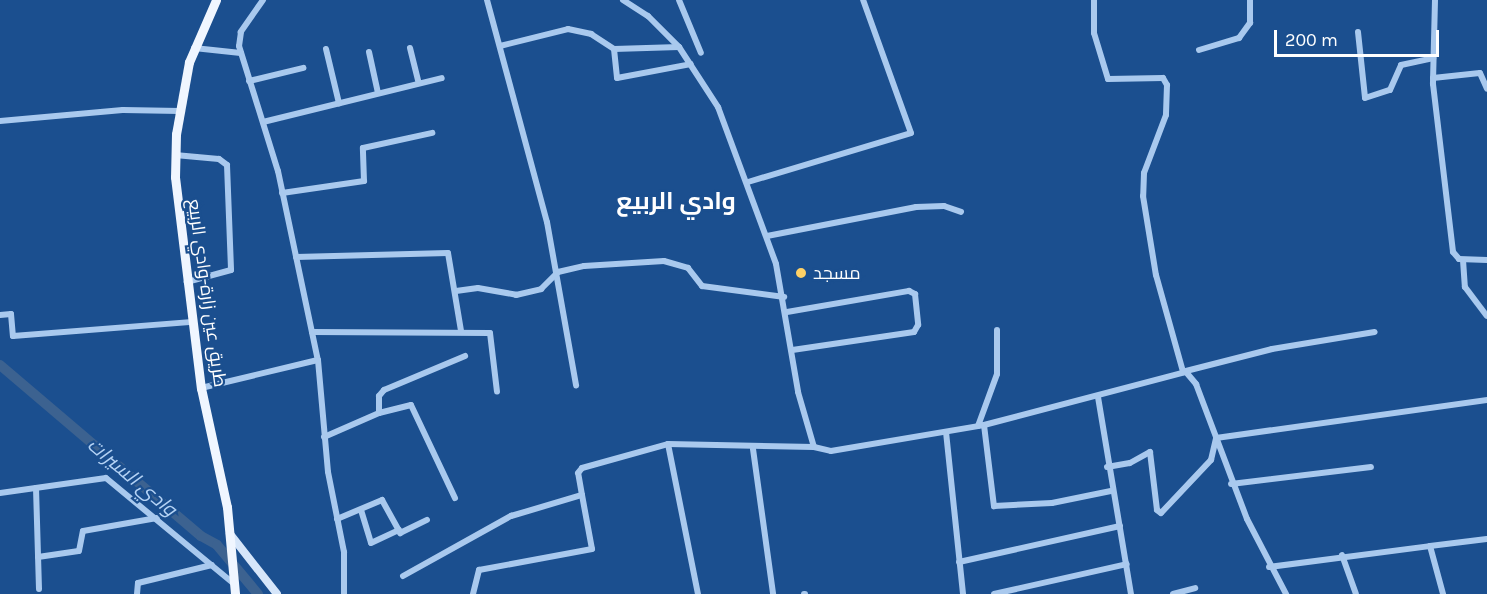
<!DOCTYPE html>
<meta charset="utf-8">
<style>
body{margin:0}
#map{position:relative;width:1487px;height:594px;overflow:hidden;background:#1b4f8f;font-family:Karla,Cairo,sans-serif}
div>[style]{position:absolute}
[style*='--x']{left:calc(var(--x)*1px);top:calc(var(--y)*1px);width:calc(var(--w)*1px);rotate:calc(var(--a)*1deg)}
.river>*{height:10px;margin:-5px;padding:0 5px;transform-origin:5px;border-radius:5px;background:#3c6290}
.street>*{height:6px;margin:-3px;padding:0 3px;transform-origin:3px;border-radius:3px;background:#a9c9ee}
.secondary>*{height:8px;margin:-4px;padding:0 4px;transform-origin:4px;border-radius:4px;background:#d6e6fa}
.primary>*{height:9px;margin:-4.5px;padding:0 4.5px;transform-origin:4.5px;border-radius:4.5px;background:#f0f6ff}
.dots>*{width:16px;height:16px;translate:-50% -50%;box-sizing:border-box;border:3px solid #1b4f8f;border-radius:50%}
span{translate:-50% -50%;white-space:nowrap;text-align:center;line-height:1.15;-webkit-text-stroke:4.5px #1b4f8f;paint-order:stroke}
.poi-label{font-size:18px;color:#fff}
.left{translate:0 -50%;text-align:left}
.street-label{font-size:18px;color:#fff}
.water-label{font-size:20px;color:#b5d3f5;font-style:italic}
.district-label{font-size:24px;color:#fff;font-weight:700}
.scale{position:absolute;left:1274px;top:30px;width:165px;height:27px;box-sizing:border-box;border:3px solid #fff;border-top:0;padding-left:8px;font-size:18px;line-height:21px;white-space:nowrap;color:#fff;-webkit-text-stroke:4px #1b4f8f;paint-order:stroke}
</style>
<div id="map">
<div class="river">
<i style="--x:0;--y:365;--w:264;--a:40.4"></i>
<i style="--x:201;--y:536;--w:18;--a:29"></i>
<i style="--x:217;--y:545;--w:64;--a:50.1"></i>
</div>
<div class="street">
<i style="--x:263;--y:0;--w:39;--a:125"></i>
<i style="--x:241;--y:32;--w:14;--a:98"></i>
<i style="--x:239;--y:46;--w:131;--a:72.7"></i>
<i style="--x:278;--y:171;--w:193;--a:78.1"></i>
<i style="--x:318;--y:360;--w:112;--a:84.9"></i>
<i style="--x:328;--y:472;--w:82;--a:78.7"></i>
<i style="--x:344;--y:552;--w:42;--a:90"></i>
<i style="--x:487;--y:0;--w:230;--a:74.9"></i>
<i style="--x:547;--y:222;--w:166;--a:79.9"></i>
<i style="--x:623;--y:0;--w:30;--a:33"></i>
<i style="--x:648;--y:16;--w:44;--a:45"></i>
<i style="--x:679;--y:47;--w:72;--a:57"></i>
<i style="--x:718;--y:107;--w:167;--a:69.7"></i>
<i style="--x:776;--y:264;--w:130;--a:80.2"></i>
<i style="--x:798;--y:392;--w:57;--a:73.8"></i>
<i style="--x:814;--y:447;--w:17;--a:13"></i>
<i style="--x:831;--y:451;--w:155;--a:-9.6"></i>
<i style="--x:984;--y:425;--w:209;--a:-14.7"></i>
<i style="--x:1186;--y:372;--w:16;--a:50"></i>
<i style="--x:1196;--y:384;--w:144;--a:69.3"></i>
<i style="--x:1247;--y:519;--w:85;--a:62.5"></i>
<i style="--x:679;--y:0;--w:57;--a:67.5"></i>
<i style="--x:1094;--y:0;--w:33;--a:90"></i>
<i style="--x:1094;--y:33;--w:48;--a:73.1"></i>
<i style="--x:1108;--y:79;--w:55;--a:-1"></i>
<i style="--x:1163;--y:78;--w:8;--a:60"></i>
<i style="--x:1167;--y:85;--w:30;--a:92"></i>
<i style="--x:1166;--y:115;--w:62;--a:110.8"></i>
<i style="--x:1144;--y:173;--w:23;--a:92"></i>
<i style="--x:1143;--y:196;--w:80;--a:80.7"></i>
<i style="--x:1156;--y:275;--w:101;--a:74.4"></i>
<i style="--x:1435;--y:0;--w:84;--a:91.4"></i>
<i style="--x:1433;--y:84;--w:169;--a:83.2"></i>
<i style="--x:1453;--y:252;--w:9;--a:49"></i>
<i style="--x:1459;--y:259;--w:28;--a:2"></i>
<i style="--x:1358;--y:32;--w:66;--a:83.9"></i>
<i style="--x:1365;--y:98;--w:26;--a:-18"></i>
<i style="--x:1390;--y:90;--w:27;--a:-66"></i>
<i style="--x:1401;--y:65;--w:33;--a:-12"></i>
<i style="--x:500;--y:46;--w:70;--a:-14"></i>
<i style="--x:568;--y:29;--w:24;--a:12"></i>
<i style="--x:591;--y:34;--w:27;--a:33"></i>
<i style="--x:614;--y:49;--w:65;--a:-1.8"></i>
<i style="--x:194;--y:48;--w:47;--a:6.1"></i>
<i style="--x:410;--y:48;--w:36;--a:76"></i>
<i style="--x:326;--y:49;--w:56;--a:76.5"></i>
<i style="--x:614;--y:49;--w:29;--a:84"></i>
<i style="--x:617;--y:78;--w:75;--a:-10.7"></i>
<i style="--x:1199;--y:50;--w:42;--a:-16.7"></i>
<i style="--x:1239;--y:38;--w:19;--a:-54"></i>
<i style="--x:1250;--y:23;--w:23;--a:-90"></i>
<i style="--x:369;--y:52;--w:42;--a:77.6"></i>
<i style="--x:1433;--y:78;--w:47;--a:-6.1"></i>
<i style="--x:1480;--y:73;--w:17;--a:66"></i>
<i style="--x:249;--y:81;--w:56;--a:-13.5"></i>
<i style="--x:0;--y:121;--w:123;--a:-5.1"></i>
<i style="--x:123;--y:110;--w:57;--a:1"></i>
<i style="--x:263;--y:122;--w:184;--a:-13.8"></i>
<i style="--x:175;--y:155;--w:44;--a:5.2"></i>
<i style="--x:219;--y:159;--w:10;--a:37"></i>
<i style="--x:227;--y:165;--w:105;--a:87.8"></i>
<i style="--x:231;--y:270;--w:46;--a:164.7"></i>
<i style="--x:748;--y:182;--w:170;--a:-16.7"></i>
<i style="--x:911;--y:133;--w:141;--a:-109.8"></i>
<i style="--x:282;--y:193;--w:83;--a:-8.3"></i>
<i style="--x:364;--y:181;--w:33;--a:-92"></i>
<i style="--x:363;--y:148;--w:71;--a:-12.3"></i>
<i style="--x:767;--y:236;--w:152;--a:-11"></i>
<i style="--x:916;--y:207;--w:28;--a:-2"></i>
<i style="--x:944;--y:206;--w:18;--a:19"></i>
<i style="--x:296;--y:257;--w:152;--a:-1.5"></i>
<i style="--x:448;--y:253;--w:79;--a:80.5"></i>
<i style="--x:1463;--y:260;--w:27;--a:86"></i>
<i style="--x:1465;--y:287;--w:36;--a:53"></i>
<i style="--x:456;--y:291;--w:22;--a:-8"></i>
<i style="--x:478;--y:288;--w:39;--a:10"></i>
<i style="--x:516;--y:295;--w:26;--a:-13"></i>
<i style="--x:541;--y:289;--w:24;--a:-45"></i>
<i style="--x:558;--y:272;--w:27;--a:-13"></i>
<i style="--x:584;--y:266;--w:80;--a:-3.6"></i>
<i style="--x:664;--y:261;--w:25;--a:16"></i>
<i style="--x:688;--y:268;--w:23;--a:52"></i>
<i style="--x:702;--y:286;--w:83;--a:7.6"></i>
<i style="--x:787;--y:312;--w:124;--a:-9.8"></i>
<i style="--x:909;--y:291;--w:7;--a:27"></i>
<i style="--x:915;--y:294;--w:31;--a:84"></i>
<i style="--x:918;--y:325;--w:8;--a:120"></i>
<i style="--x:914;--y:332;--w:123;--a:171.6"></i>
<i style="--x:0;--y:315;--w:11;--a:-5"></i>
<i style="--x:11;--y:314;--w:22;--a:85"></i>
<i style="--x:13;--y:336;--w:180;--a:-4.5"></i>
<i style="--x:312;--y:332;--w:178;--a:0.3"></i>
<i style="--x:490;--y:333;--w:59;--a:83.2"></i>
<i style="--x:1186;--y:371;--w:89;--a:-14.3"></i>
<i style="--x:1272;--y:349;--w:104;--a:-9.4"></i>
<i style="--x:201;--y:388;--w:120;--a:-13.5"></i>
<i style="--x:1098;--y:397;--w:200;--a:80.5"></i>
<i style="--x:379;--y:413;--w:33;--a:-14"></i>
<i style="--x:411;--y:405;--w:103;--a:64.7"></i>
<i style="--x:984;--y:425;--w:82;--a:83"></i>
<i style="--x:994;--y:506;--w:58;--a:-3"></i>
<i style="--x:1052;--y:503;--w:60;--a:-11.5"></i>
<i style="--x:978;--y:426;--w:55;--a:-69.9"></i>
<i style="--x:997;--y:374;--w:44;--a:-90"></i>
<i style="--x:946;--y:432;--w:163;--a:84"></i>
<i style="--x:324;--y:437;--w:60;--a:-23.6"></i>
<i style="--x:379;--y:413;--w:17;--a:-90"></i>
<i style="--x:379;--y:396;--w:8;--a:-50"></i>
<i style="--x:384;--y:390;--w:88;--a:-22.8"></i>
<i style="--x:668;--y:444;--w:153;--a:78.7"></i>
<i style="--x:753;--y:449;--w:146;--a:82.1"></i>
<i style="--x:1107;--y:467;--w:23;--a:-10"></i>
<i style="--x:1130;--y:463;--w:23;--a:-29"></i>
<i style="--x:1150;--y:452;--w:58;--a:83.1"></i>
<i style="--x:1157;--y:510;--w:5;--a:37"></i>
<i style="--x:1161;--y:513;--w:73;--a:-46.7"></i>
<i style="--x:1211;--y:460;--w:23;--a:-77"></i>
<i style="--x:1216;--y:438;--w:274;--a:-8"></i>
<i style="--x:1231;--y:484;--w:141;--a:-6.9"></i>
<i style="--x:36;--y:488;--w:101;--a:88.3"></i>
<i style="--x:0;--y:493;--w:107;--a:-8.1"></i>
<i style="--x:106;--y:478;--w:166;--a:39.6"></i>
<i style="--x:361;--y:510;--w:34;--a:73"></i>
<i style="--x:371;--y:543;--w:31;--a:-25"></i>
<i style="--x:337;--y:519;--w:49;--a:-22.9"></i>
<i style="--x:382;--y:500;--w:38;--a:61"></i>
<i style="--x:400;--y:533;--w:30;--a:-26"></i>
<i style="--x:1430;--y:546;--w:57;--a:-7"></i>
<i style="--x:1342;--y:555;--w:41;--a:70.3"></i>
<i style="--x:38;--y:557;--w:41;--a:-8.3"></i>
<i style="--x:79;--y:551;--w:20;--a:-79"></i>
<i style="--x:83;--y:531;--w:75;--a:-10"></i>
<i style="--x:959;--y:562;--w:165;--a:-12.6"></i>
<i style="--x:1269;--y:567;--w:162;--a:-7.4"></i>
<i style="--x:1430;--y:546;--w:50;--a:74.8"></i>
<i style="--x:403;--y:576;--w:124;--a:-29.1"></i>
<i style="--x:511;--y:516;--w:74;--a:-16.5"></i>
<i style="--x:582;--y:495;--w:22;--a:-100"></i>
<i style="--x:578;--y:473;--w:6;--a:-51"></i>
<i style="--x:582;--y:468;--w:89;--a:-15.6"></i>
<i style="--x:668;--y:444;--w:146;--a:1.2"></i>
<i style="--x:137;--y:594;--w:11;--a:-85"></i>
<i style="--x:138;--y:583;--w:76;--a:-13.7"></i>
<i style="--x:473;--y:594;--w:25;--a:-76"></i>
<i style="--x:479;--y:570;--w:115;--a:-10.5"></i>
<i style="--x:592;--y:549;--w:55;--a:-100.5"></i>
<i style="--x:804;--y:594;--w:1;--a:0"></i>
<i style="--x:994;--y:594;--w:136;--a:-12.7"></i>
<i style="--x:1173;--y:594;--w:23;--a:-15"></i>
</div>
<div class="secondary">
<i style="--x:230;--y:534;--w:76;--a:51.9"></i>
</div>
<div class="primary">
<i style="--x:216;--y:0;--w:68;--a:113.5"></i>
<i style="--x:189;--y:62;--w:73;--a:100.2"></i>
<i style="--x:176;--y:134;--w:43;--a:91.3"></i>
<i style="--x:175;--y:177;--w:213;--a:83"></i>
<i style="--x:201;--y:388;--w:122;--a:77.7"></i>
<i style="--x:227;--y:507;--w:87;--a:84.7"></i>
</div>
<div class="dots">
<i style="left:801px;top:273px;background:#ffd166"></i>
</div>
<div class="poi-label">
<span class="left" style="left:813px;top:273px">مسجد</span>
</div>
<div class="street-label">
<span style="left:207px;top:293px;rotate:82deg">طريق عين زارة-وادي الربيع</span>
</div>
<div class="water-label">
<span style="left:132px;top:477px;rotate:40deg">وادي السيرات</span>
</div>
<div class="district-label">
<span style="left:676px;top:202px">وادي الربيع</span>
</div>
<div class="scale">200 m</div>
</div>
